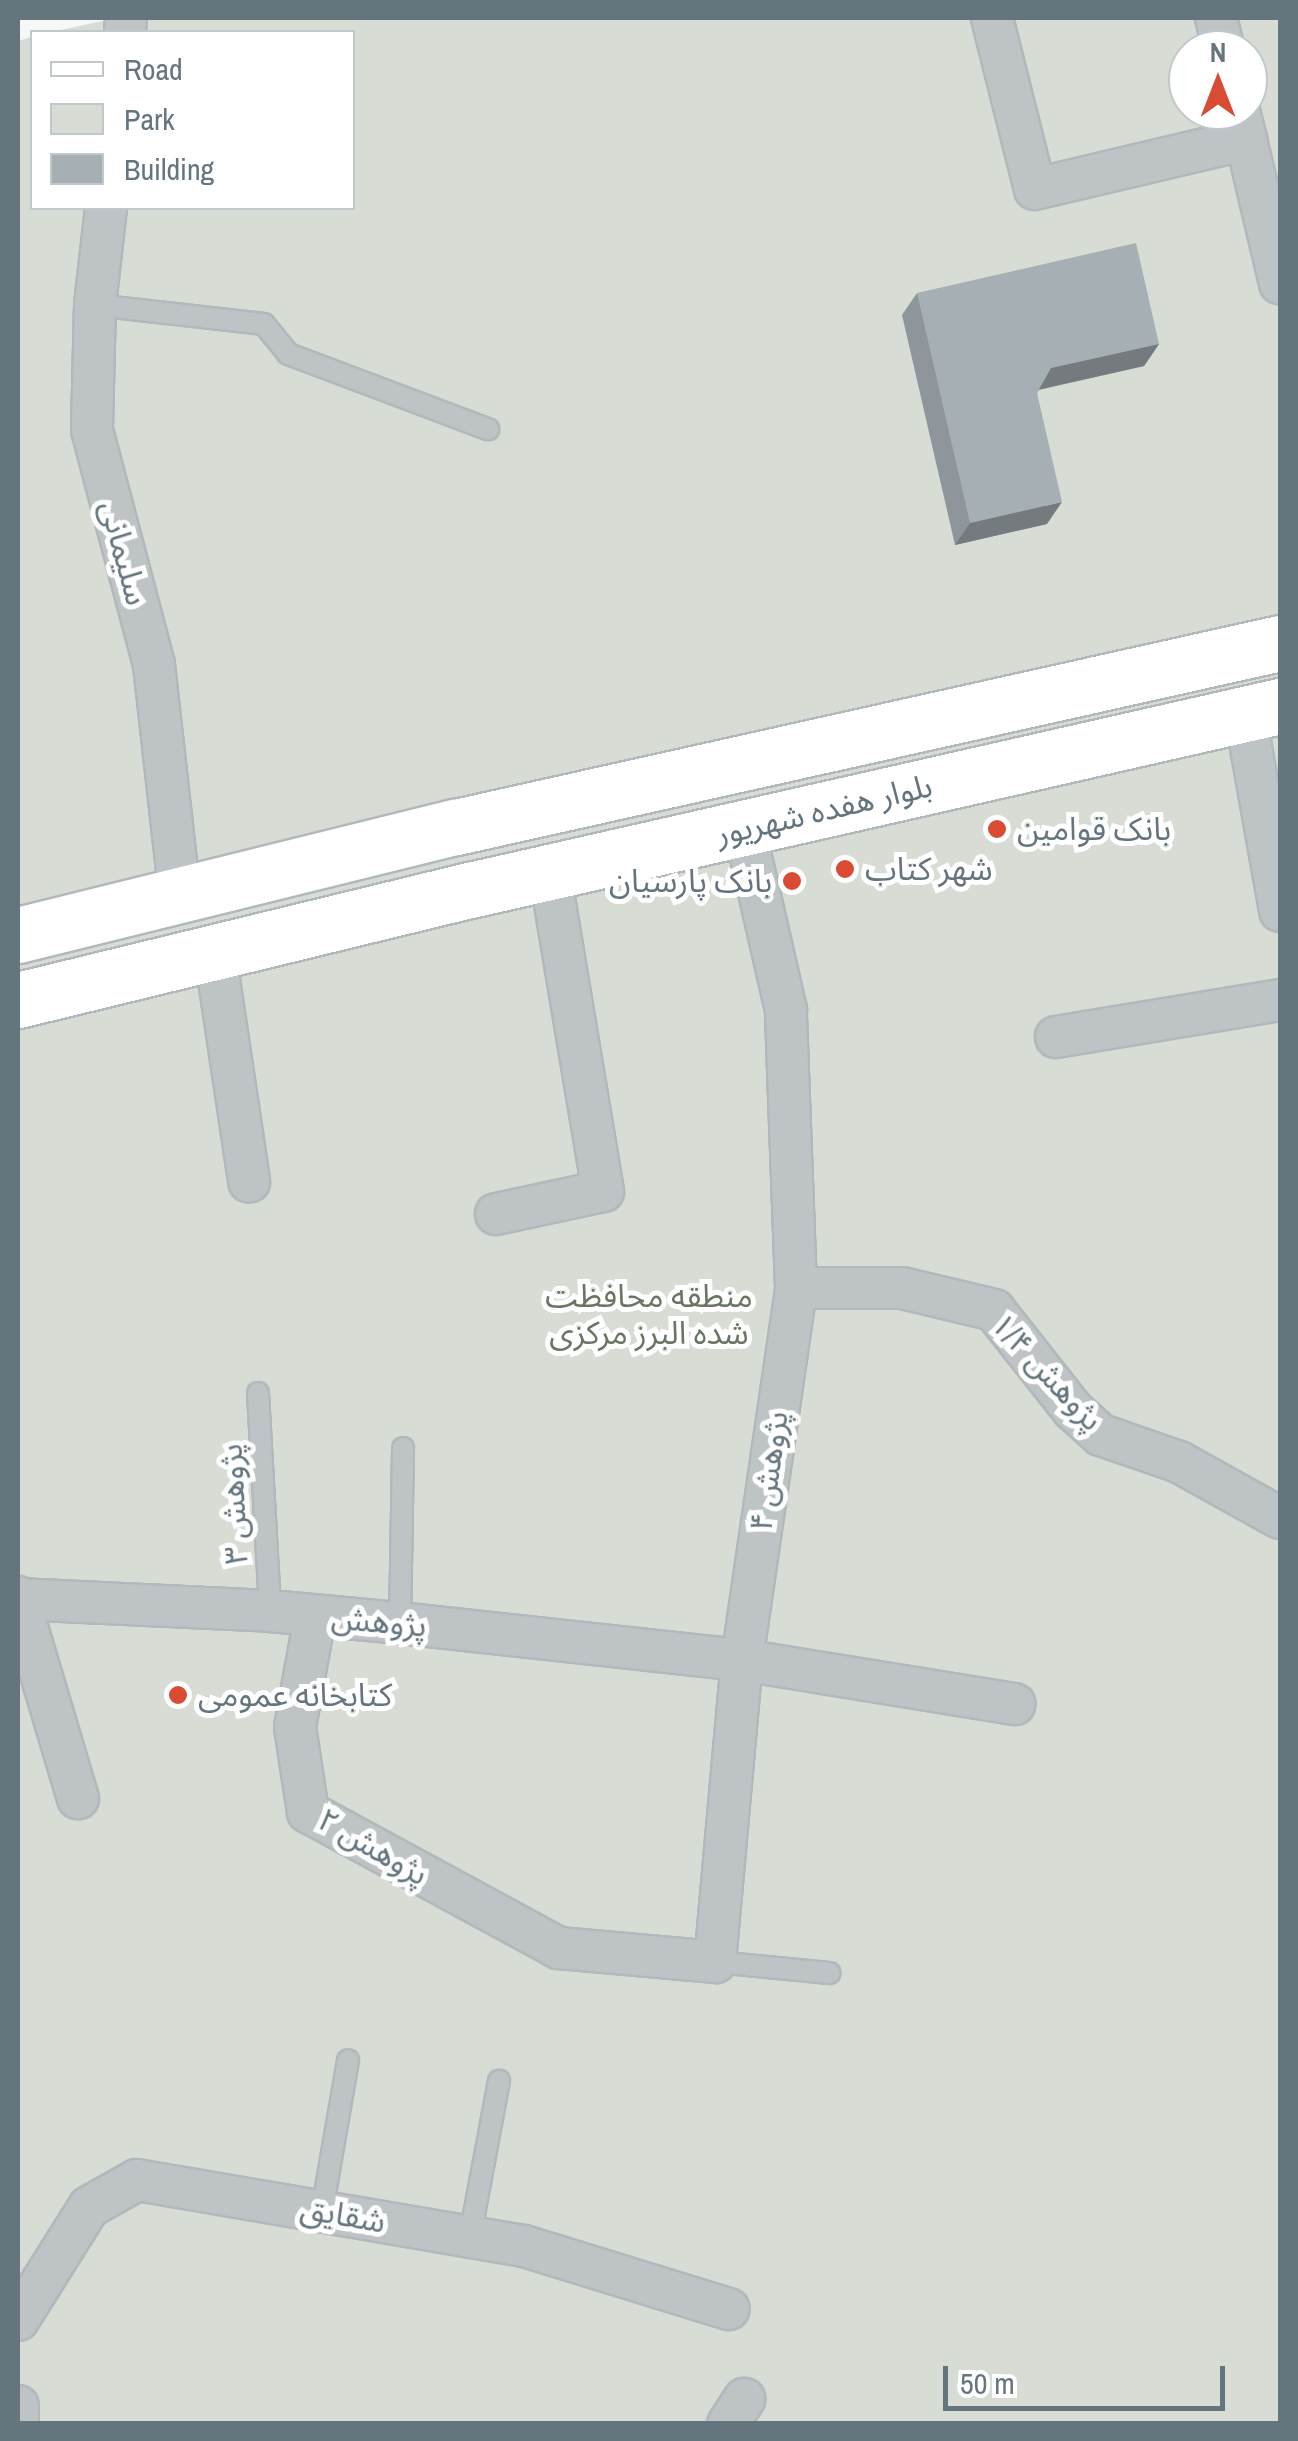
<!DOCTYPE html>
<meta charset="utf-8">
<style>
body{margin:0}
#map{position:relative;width:1298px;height:2441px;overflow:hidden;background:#f7f7f5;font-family:"Archivo Narrow","Noto Sans Arabic",sans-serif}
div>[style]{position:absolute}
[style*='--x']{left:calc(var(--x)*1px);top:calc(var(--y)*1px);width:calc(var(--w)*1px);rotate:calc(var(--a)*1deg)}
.green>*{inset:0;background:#d7dcd4}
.roads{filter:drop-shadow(2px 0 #b2b8bb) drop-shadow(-2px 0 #b2b8bb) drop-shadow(0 2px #b2b8bb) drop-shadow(0 -2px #b2b8bb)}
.lane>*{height:20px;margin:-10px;padding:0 10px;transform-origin:10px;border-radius:10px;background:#bec3c6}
.street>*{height:40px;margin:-20px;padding:0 20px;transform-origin:20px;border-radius:20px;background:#bec3c6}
.primary>*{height:55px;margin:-27.5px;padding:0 27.5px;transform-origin:27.5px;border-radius:27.5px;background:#fff}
.wall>*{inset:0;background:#8f969b}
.shaded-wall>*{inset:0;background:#747a7e}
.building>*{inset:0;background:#a6afb4}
.dots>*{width:28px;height:28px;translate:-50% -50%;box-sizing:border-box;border:5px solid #fff;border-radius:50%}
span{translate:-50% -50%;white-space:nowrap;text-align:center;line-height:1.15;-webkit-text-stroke:10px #fff;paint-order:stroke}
.street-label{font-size:32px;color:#64757e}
.poi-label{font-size:32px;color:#64757e}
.left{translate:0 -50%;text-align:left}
.right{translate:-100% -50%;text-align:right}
.park-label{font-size:32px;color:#687663}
.frame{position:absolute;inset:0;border:20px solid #64757e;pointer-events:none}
.legend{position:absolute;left:30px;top:30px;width:325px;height:180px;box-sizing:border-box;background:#fff;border:2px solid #c1c8cb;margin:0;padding:12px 18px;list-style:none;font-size:30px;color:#64757e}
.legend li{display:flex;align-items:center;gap:20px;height:50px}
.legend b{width:50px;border:2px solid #c1c8cb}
.north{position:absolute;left:1168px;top:30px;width:100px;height:100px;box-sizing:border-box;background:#fff;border:2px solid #c1c8cb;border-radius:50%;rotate:0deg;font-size:28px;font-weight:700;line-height:40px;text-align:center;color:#64757e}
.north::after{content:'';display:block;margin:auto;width:35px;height:45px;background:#d94b33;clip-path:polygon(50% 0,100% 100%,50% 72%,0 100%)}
.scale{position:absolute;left:943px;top:2366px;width:282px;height:45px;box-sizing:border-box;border:5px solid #64757e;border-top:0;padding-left:12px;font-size:30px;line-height:35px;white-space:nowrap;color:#64757e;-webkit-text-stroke:8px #fff;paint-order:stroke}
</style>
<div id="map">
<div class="green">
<i style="clip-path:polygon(evenodd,116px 18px,1280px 18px,1280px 2423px,18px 2423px,18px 41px,32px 37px,32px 208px,352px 208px,352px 32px,52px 32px,116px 18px,1188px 50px,1248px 50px,1248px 110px,1188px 110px,1188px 50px)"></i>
</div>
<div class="roads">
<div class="lane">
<i style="--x:95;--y:305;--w:170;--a:6.4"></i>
<i style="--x:264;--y:324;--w:38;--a:51"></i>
<i style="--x:288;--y:354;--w:214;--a:20.6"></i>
<i style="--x:258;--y:1393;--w:218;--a:86.8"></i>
<i style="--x:400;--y:1623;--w:175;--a:-89"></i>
<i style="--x:715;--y:1962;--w:115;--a:5.5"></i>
<i style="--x:322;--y:2211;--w:153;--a:-80.2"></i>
<i style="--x:470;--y:2236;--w:158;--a:-79.4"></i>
</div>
<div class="street">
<i style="--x:992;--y:18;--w:176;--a:75.9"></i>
<i style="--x:1035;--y:189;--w:217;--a:-13.3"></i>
<i style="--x:1216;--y:18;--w:33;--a:76"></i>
<i style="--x:125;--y:32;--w:14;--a:-86"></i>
<i style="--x:1239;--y:110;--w:178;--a:76.7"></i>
<i style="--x:106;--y:208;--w:98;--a:96.5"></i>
<i style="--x:95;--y:305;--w:125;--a:91.4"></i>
<i style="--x:92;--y:430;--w:243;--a:75.2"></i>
<i style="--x:154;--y:665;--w:233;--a:83.6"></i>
<i style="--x:1245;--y:714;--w:200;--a:79.9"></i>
<i style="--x:215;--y:953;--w:231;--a:81.5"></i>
<i style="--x:1056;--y:1037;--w:227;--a:-9.4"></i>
<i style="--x:496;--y:1214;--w:109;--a:-12.1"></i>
<i style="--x:603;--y:1191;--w:322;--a:-99.5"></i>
<i style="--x:796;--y:1288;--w:106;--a:0"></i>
<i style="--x:902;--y:1288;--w:95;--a:13.4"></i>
<i style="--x:994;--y:1310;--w:127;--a:51.7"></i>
<i style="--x:1073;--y:1410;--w:38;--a:42"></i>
<i style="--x:1101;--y:1435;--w:83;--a:19.1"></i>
<i style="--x:1179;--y:1462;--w:115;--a:29"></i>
<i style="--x:18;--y:1597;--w:210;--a:73.4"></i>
<i style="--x:18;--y:1599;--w:252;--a:2.7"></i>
<i style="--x:270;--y:1611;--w:131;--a:5.3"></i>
<i style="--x:400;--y:1623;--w:344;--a:6.2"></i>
<i style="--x:742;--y:1660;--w:276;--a:9.2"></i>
<i style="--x:315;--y:1617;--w:112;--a:100.3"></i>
<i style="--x:295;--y:1727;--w:86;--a:81.3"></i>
<i style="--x:308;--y:1812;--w:285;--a:28.5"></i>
<i style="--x:559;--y:1948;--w:157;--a:5.1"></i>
<i style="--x:715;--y:1962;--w:303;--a:-84.9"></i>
<i style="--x:742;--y:1660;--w:376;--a:-81.7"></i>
<i style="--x:796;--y:1288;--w:278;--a:-92.1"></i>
<i style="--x:786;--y:1010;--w:188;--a:-102.9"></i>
<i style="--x:18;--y:2320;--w:133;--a:-57.9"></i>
<i style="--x:89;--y:2207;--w:55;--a:-29.4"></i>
<i style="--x:137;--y:2180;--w:393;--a:9.7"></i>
<i style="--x:524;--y:2246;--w:214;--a:17.1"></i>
<i style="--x:18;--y:2406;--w:18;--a:90"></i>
<i style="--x:728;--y:2424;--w:30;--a:-57"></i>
</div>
<div class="primary">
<i style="--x:18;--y:935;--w:451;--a:-13.9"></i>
<i style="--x:456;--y:827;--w:844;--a:-12.59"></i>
<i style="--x:18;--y:1000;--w:465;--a:-13.7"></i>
<i style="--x:470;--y:890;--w:831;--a:-12.8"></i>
</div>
</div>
<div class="wall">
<i style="clip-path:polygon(917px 293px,1159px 344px,1144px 366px,1039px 390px,1037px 393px,1047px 524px,955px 545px,902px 315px)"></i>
</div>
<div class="shaded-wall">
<i style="clip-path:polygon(1159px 344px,1144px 366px,1036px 390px,1051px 368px)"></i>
<i style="clip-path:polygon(1062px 502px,1047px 524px,955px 545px,970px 523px)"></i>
</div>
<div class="building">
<i style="clip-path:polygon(1136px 243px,1159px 344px,1051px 368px,1037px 393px,1062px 502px,970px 523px,917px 293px)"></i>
</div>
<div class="dots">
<i style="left:997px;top:829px;background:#d94b33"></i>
<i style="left:845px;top:869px;background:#d94b33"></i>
<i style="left:792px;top:881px;background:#d94b33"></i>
<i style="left:178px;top:1695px;background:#d94b33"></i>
</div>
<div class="street-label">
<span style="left:124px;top:553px;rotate:75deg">سلیمانی</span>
<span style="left:824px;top:810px;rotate:-13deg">بلوار هفده شهریور</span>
<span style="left:1047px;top:1372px;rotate:47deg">پژوهش ۱/۴</span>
<span style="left:769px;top:1471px;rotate:-82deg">پژوهش ۴</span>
<span style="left:234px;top:1504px;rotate:-93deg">پژوهش ۳</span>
<span style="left:379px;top:1622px;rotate:5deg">پژوهش</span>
<span style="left:373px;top:1847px;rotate:30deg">پژوهش ۲</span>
<span style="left:343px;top:2215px;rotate:10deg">شقایق</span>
</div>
<div class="poi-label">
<span class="left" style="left:1017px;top:829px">بانک قوامین</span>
<span class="left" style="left:865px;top:869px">شهر کتاب</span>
<span class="right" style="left:772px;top:881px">بانک پارسیان</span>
<span class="left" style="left:198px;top:1695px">کتابخانه عمومی</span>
</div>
<div class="park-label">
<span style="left:649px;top:1315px">منطقه محافظت<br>شده البرز مرکزی</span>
</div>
<div class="frame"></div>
<ul class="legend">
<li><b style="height:12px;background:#fff"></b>Road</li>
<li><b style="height:28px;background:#d7dcd4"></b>Park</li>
<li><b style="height:28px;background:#a6afb4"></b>Building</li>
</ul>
<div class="north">N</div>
<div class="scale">50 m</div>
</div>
